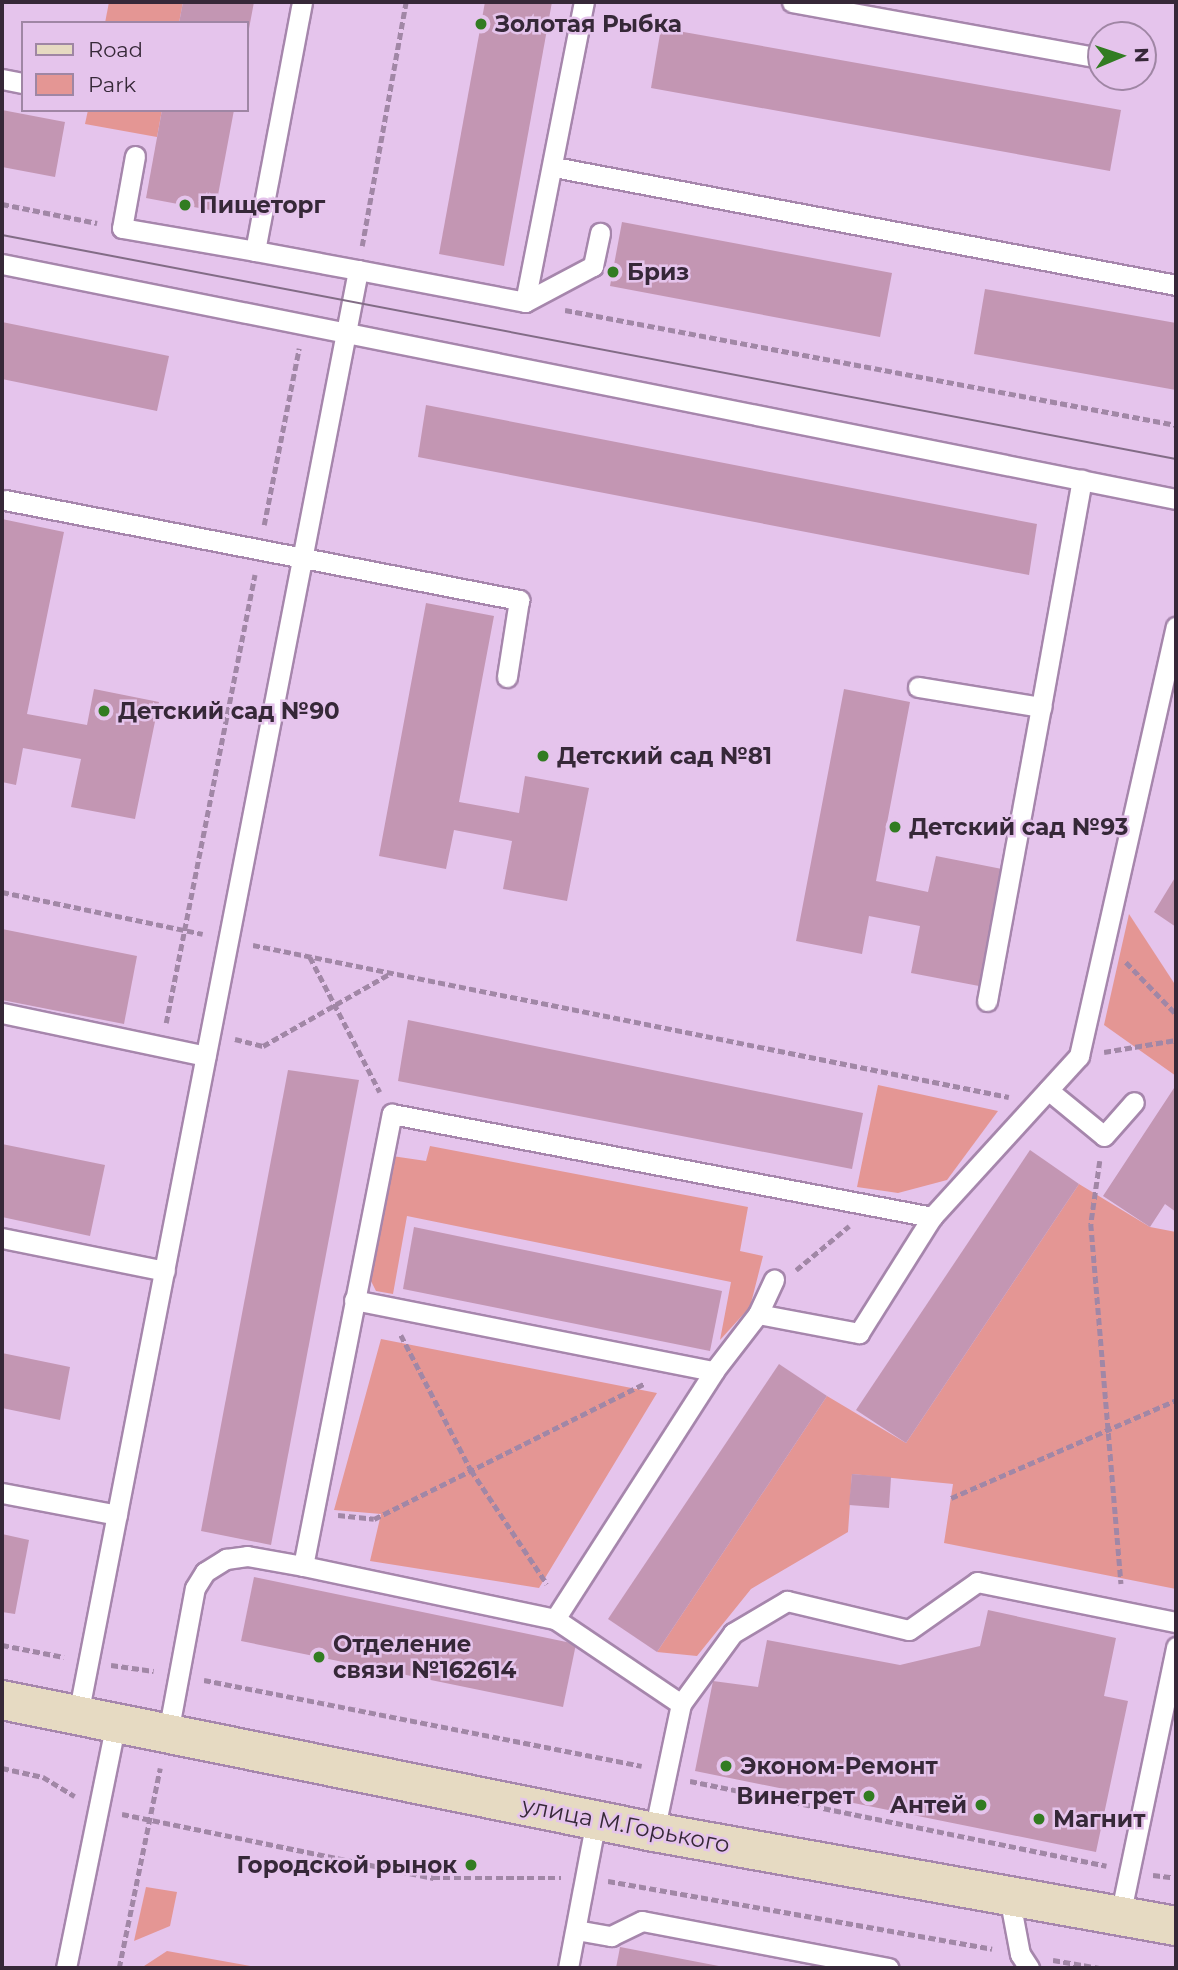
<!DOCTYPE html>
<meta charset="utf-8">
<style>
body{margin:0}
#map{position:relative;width:1178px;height:1970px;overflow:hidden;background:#e5c4ec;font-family:Montserrat,sans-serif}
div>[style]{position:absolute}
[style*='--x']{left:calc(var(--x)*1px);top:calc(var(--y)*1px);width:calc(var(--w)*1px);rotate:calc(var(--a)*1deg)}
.green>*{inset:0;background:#e49694}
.building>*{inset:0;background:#c396b3}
.path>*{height:4.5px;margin-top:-2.25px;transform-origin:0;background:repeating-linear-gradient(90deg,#a187a6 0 7px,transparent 0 10.5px)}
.roads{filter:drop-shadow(2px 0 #a686ac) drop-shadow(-2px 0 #a686ac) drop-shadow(0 2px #a686ac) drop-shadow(0 -2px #a686ac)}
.lane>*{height:19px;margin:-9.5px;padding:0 9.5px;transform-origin:9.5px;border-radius:9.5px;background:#fff}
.secondary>*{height:38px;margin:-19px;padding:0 19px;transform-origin:19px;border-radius:19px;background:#e6dac2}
.tram>*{height:2px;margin:-1px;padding:0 1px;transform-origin:1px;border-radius:1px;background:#826c86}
.dots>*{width:19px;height:19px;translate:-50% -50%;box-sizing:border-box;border:4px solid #e5c4ec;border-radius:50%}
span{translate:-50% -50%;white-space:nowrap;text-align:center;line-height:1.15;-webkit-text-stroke:5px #e5c4ec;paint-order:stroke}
.poi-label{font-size:23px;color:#362838;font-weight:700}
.left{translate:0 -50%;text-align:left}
.right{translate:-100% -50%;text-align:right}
.street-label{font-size:23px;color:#362838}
.frame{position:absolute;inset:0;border:4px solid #362838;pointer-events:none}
.legend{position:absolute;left:21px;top:21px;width:228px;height:91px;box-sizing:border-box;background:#e5c4ec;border:2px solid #9f86a4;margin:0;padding:9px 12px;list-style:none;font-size:21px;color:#362838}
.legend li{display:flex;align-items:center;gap:14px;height:35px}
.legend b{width:35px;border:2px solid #9f86a4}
.north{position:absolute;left:1087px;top:21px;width:70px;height:70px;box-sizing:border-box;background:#e5c4ec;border:2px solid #9f86a4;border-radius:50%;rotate:88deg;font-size:19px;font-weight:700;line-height:28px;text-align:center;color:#362838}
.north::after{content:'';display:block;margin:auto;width:24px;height:32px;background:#327c22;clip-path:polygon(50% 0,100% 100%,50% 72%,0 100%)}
</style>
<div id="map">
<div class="green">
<i style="clip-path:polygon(109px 2px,183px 2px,179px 23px,105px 23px)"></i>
<i style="clip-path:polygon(88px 110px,162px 110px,157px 137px,85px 124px)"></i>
<i style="clip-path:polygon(1129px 914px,1176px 986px,1176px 1076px,1104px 1025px)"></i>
<i style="clip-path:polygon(878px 1085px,998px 1111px,947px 1180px,898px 1193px,857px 1187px)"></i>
<i style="clip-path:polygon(430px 1146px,748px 1207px,740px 1251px,763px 1256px,750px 1307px,720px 1340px,731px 1282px,407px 1216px,393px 1294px,376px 1291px,369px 1277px,392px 1156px,426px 1161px)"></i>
<i style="clip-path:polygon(1079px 1184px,1150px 1227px,1176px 1232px,1176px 1589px,944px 1543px,953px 1484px,852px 1474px,848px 1532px,751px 1589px,697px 1656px,657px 1652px,827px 1396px,906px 1443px)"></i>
<i style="clip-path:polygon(381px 1339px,657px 1393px,539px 1588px,370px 1561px,381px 1514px,334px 1510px)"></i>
<i style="clip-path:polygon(146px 1887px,177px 1892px,170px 1926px,134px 1941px)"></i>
<i style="clip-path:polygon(167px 1951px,262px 1968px,141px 1968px)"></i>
</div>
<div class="building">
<i style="clip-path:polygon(183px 2px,254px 2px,248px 34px,247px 23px,179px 23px)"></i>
<i style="clip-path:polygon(485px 2px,552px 2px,504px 266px,439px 254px)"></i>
<i style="clip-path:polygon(661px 28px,1121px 110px,1110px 171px,651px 88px)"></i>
<i style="clip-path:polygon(2px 110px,65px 122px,55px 177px,2px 167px)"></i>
<i style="clip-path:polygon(162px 110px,234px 110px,215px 211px,146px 198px)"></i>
<i style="clip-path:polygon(622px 222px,892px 273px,880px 337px,610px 286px)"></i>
<i style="clip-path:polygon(985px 289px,1176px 323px,1176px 390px,974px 354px)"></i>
<i style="clip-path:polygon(2px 322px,169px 356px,157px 411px,2px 379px)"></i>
<i style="clip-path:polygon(426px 405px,1037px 524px,1029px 575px,418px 457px)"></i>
<i style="clip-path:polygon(2px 519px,64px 532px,27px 714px,87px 725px,94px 689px,159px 702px,135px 819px,71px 807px,81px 759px,23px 748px,16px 785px,2px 782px)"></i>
<i style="clip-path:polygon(426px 603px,494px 616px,459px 802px,519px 813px,525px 776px,589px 788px,567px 901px,503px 889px,512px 841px,454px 830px,446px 869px,379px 856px)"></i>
<i style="clip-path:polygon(844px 689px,910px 702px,876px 881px,928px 892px,936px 856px,1002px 869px,979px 986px,911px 973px,920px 926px,869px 916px,862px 954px,796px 941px)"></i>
<i style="clip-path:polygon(1176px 876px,1176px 927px,1154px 912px)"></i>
<i style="clip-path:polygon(2px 929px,137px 956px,124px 1024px,2px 1000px)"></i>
<i style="clip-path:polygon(408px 1020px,863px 1113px,852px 1169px,398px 1081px)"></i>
<i style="clip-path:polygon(288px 1070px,359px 1080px,271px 1545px,201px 1531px)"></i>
<i style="clip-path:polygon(1176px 1085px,1176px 1212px,1165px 1204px,1150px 1227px,1103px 1196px)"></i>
<i style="clip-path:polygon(2px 1144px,105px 1165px,90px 1236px,2px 1217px)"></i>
<i style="clip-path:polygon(1030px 1150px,1079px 1184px,906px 1443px,856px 1410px)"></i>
<i style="clip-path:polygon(414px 1227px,722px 1291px,710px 1351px,403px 1289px)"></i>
<i style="clip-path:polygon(2px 1353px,70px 1367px,60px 1420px,2px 1408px)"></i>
<i style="clip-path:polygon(779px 1364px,827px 1396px,657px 1652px,608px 1619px)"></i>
<i style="clip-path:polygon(852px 1474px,891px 1477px,889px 1508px,849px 1505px)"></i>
<i style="clip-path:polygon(2px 1534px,29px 1540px,15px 1614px,2px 1612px)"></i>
<i style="clip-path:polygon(254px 1577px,576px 1644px,563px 1707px,241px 1641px)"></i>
<i style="clip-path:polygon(988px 1610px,1116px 1638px,1104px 1696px,1128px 1701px,1096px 1852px,695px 1771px,713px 1681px,758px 1687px,767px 1640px,900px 1665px,980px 1646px)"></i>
<i style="clip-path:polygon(620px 1947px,724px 1967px,724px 1968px,616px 1968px)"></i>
</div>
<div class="path">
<i style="--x:2;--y:204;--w:97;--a:11.3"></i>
<i style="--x:362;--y:246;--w:248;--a:-79.8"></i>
<i style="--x:565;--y:310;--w:622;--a:10.66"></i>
<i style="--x:264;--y:525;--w:180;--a:-78.8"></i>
<i style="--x:2;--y:892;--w:205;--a:11.8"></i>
<i style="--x:253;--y:945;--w:771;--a:11.37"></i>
<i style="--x:310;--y:957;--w:152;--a:62.6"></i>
<i style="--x:1126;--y:962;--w:72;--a:46.1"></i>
<i style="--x:166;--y:1023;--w:457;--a:-78.8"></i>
<i style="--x:235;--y:1039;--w:29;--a:14"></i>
<i style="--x:263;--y:1046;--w:147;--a:-29.7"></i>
<i style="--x:1104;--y:1052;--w:73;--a:-9.5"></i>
<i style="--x:1100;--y:1161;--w:64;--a:98.1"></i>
<i style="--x:1091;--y:1224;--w:361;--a:85.2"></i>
<i style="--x:796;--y:1270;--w:69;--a:-39.7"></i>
<i style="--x:401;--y:1335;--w:152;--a:62.6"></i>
<i style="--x:471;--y:1470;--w:137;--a:56.3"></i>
<i style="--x:951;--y:1498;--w:245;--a:-23.5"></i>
<i style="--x:338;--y:1515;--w:36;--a:6"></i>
<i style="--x:374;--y:1519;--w:302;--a:-26.6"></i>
<i style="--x:2;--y:1645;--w:63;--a:11"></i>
<i style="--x:111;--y:1665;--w:43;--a:7.9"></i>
<i style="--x:204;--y:1680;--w:446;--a:11.1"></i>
<i style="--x:2;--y:1768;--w:42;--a:12.4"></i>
<i style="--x:43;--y:1777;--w:37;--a:31"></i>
<i style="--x:690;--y:1781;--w:425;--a:11.5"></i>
<i style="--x:122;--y:1814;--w:318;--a:11.6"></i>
<i style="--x:433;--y:1878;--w:128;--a:0"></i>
<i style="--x:1153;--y:1875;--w:23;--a:7"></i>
<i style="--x:608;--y:1881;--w:390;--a:10"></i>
<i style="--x:1053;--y:1960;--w:47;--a:9.9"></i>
<i style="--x:119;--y:1968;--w:204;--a:-78.4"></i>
</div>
<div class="roads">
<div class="lane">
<i style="--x:792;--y:2;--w:314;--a:10.3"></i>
<i style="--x:2;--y:79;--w:21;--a:11"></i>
<i style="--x:135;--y:156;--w:73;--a:100.2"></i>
<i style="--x:122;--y:228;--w:135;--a:9.8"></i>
<i style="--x:554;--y:167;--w:633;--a:10.74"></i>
<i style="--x:2;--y:264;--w:1197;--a:11.32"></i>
<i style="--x:358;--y:270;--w:170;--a:10.8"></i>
<i style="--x:525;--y:302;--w:77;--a:-27.9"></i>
<i style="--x:593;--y:266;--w:34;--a:-78"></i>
<i style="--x:525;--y:302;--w:306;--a:-78.9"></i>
<i style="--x:5;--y:500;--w:524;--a:11.01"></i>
<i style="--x:519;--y:600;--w:78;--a:98.9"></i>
<i style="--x:918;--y:687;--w:125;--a:9.2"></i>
<i style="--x:1041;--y:707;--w:231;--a:-79.8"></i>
<i style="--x:987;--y:1001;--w:299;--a:-79.6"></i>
<i style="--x:2;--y:1013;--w:208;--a:11.9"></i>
<i style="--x:1048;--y:1090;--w:72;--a:39.4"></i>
<i style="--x:1104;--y:1136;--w:45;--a:-48.6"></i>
<i style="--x:2;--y:1238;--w:166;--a:11.4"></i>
<i style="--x:354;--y:1300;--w:367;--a:11.2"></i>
<i style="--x:758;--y:1314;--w:103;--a:10.7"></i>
<i style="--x:859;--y:1333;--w:137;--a:-57.8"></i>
<i style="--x:932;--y:1217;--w:218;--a:-47.6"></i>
<i style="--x:1079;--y:1056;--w:440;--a:-77.3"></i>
<i style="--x:2;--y:1493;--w:117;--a:10.8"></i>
<i style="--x:303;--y:1566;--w:461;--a:-78.9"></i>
<i style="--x:392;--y:1114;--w:550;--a:10.8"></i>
<i style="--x:555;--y:1619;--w:152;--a:34"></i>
<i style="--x:78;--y:1715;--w:1472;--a:-79.03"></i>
<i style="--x:358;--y:270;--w:105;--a:-169.5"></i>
<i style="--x:255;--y:251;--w:253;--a:-79.3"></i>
<i style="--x:168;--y:1733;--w:147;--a:-79.5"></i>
<i style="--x:195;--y:1588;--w:19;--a:-58"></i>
<i style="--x:205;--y:1572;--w:25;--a:-32"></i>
<i style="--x:226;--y:1559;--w:21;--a:-8"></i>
<i style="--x:247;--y:1556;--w:57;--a:10.1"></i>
<i style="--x:303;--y:1566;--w:258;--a:11.9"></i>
<i style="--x:555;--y:1619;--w:295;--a:-57.3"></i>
<i style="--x:714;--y:1371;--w:72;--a:-52.3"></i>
<i style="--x:758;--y:1314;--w:38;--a:-65"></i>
<i style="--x:654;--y:1832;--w:131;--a:-78.1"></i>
<i style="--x:681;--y:1704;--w:88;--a:-53.8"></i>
<i style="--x:733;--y:1633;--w:63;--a:-30.7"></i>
<i style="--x:787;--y:1601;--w:125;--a:13.4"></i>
<i style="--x:909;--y:1630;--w:83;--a:-35.2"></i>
<i style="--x:977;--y:1582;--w:203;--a:11.4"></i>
<i style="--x:1009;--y:1896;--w:59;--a:79.3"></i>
<i style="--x:1020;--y:1954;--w:17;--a:57"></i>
<i style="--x:1120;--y:1916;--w:275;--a:-78.2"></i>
<i style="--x:576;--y:1930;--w:36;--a:10"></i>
<i style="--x:611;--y:1936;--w:34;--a:-26"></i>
<i style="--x:642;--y:1921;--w:251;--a:10.8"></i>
<i style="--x:66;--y:1968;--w:250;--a:-78.5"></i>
<i style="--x:568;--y:1968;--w:151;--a:-79.3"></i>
</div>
<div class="secondary">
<i style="--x:2;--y:1700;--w:665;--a:11.45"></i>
<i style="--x:654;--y:1832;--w:530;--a:10.21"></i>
</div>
</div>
<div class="tram">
<i style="--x:2;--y:235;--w:1195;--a:10.8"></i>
</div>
<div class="dots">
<i style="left:481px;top:24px;background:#327c22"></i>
<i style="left:185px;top:205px;background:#327c22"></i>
<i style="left:613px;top:272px;background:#327c22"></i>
<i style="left:104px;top:711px;background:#327c22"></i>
<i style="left:543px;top:756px;background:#327c22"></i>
<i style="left:895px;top:827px;background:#327c22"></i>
<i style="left:319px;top:1657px;background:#327c22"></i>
<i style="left:726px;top:1766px;background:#327c22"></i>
<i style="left:869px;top:1796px;background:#327c22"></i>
<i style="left:981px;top:1805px;background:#327c22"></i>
<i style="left:1039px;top:1819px;background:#327c22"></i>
<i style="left:471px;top:1865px;background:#327c22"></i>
</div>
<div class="poi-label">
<span class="left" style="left:495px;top:24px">Золотая Рыбка</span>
<span class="left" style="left:199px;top:205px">Пищеторг</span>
<span class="left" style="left:627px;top:272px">Бриз</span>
<span class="left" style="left:118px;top:711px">Детский сад №90</span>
<span class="left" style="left:557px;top:756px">Детский сад №81</span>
<span class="left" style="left:909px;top:827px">Детский сад №93</span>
<span class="left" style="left:333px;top:1657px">Отделение<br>связи №162614</span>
<span class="left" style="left:740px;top:1766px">Эконом-Ремонт</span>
<span class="right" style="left:855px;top:1796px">Винегрет</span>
<span class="right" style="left:967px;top:1805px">Антей</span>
<span class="left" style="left:1053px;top:1819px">Магнит</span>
<span class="right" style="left:457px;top:1865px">Городской рынок</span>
</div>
<div class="street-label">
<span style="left:626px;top:1825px;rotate:11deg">улица М.Горького</span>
</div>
<div class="frame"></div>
<ul class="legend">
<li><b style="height:9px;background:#e6dac2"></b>Road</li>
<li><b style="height:19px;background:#e49694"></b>Park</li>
</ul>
<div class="north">N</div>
</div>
